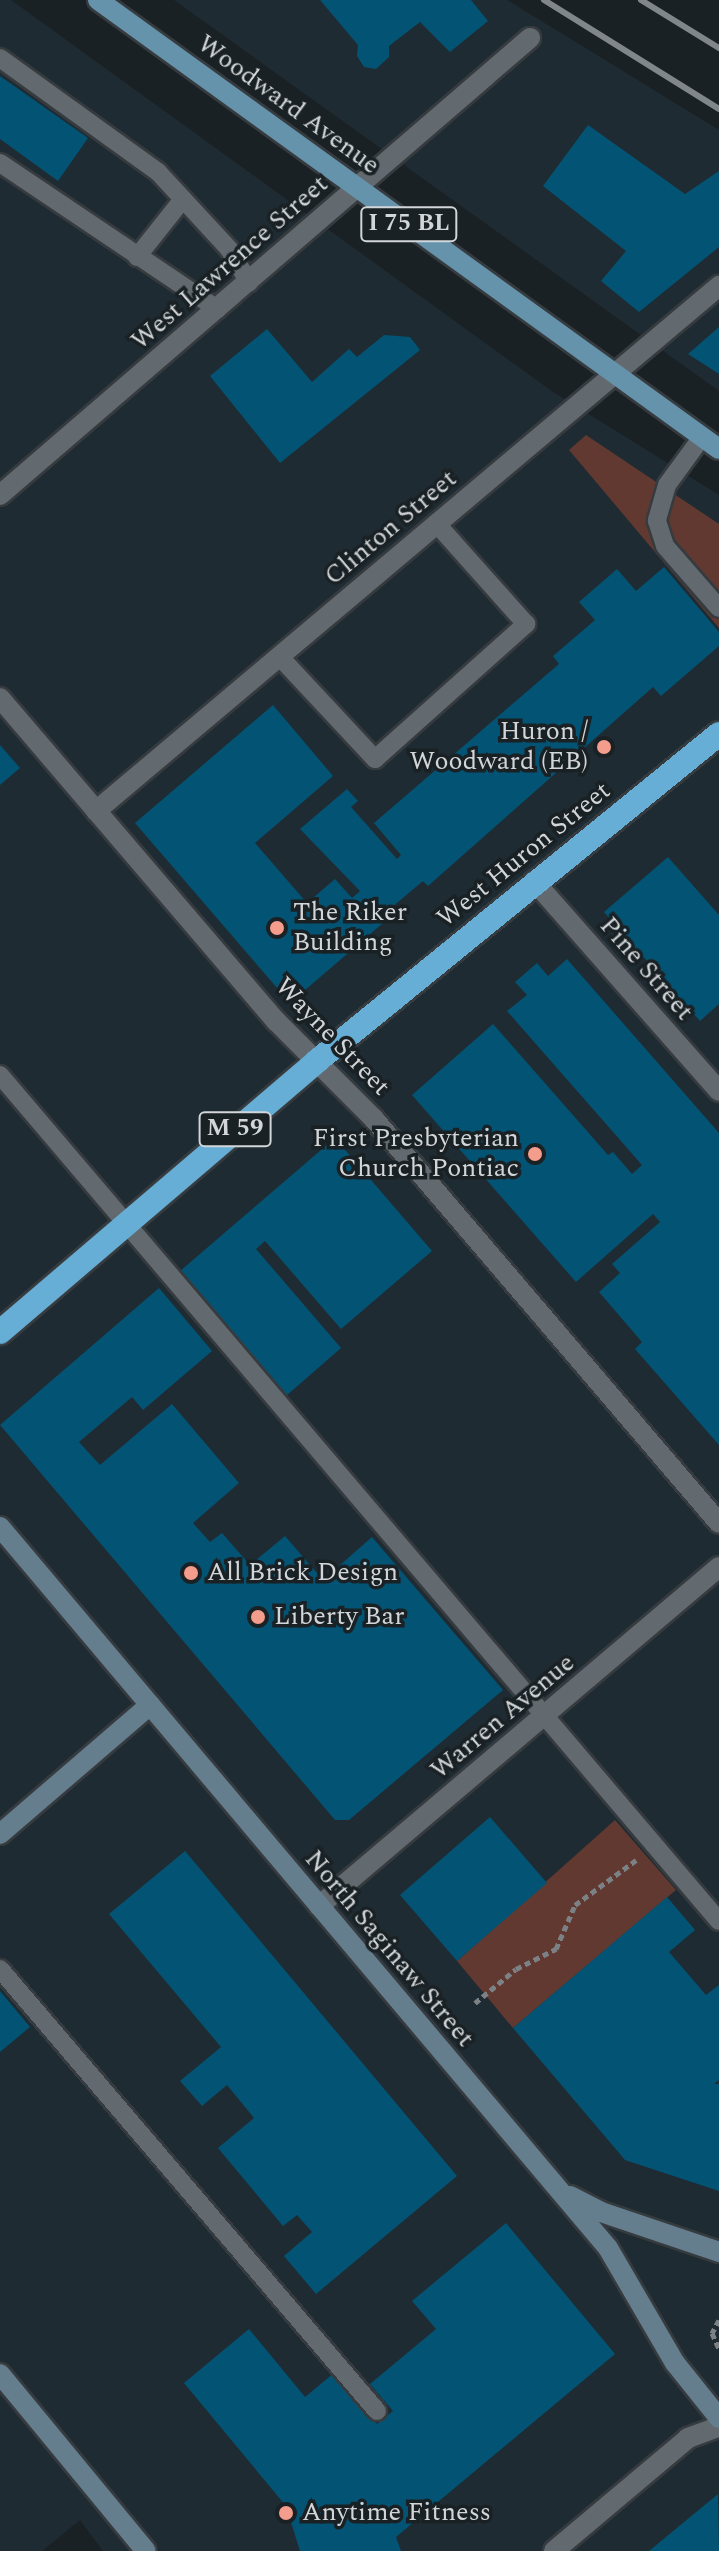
<!DOCTYPE html>
<style>
body{margin:0}
#map{position:relative;width:719px;height:2551px;overflow:hidden;background:#1a2125;font-family:Spectral,serif}
div>[style]{position:absolute}
[style*='--x']{left:calc(var(--x)*1px);top:calc(var(--y)*1px);width:calc(var(--w)*1px);rotate:calc(var(--a)*1deg)}
.built>*{inset:0;background:#1f2b32}
.green>*{inset:0;background:#613931}
.building>*{inset:0;background:#035474}
.path>*{height:5px;margin-top:-2.5px;transform-origin:0;background:repeating-linear-gradient(90deg,#7c8185 0 6px,transparent 0 10px)}
.roads{filter:drop-shadow(2px 0 #363b3f) drop-shadow(-2px 0 #363b3f) drop-shadow(0 2px #363b3f) drop-shadow(0 -2px #363b3f)}
.lane>*{height:18px;margin:-9px;padding:0 9px;transform-origin:9px;border-radius:9px;background:#636a6f}
.street>*{height:20px;margin:-10px;padding:0 10px;transform-origin:10px;border-radius:10px;background:#636a6f}
.secondary>*{height:20px;margin:-10px;padding:0 10px;transform-origin:10px;border-radius:10px;background:#647e8e}
.primary>*{height:20px;margin:-10px;padding:0 10px;transform-origin:10px;border-radius:10px;background:#6593ac}
.highway>*{height:24px;margin:-12px;padding:0 12px;transform-origin:12px;border-radius:12px;background:#66aed5}
.rail>*{height:6px;margin:-3px;padding:0 3px;transform-origin:3px;border-radius:3px;background:#81868a}
.dots>*{width:22px;height:22px;translate:-50% -50%;box-sizing:border-box;border:4px solid #1a2125;border-radius:50%}
span{translate:-50% -50%;white-space:nowrap;text-align:center;line-height:1.15;-webkit-text-stroke:7px #1a2125;paint-order:stroke}
.shield-label span{padding:2px 6px;background:#1a2125;border:2px solid;border-radius:6px;-webkit-text-stroke-width:0}
.shield-label{font-size:24px;color:#d2d6d9;font-weight:700}
.street-label{font-size:26px;color:#d2d6d9}
.poi-label{font-size:26px;color:#d2d6d9}
.right{translate:-100% -50%;text-align:right}
.left{translate:0 -50%;text-align:left}
</style>
<div id="map">
<div class="built">
<i style="clip-path:polygon(0 0,11px 0,553px 392px,719px 495px,719px 2551px,103px 2551px,80px 2520px,42px 2551px,0 2551px)"></i>
<i style="clip-path:polygon(174px 0,507px 0,719px 130px,719px 391px)"></i>
</div>
<div class="green">
<i style="clip-path:polygon(586px 435px,719px 524px,719px 628px,569px 450px)"></i>
<i style="clip-path:polygon(615px 1820px,676px 1890px,513px 2028px,457px 1961px)"></i>
</div>
<div class="building">
<i style="clip-path:polygon(320px 0,471px 0,488px 21px,450px 52px,420px 22px,389px 46px,389px 57px,376px 69px,364px 67px,357px 56px,358px 45px)"></i>
<i style="clip-path:polygon(0 76px,88px 138px,58px 181px,0 139px)"></i>
<i style="clip-path:polygon(588px 125px,685px 194px,719px 171px,719px 247px,639px 312px,601px 281px,626px 251px,543px 186px)"></i>
<i style="clip-path:polygon(719px 327px,719px 374px,688px 354px)"></i>
<i style="clip-path:polygon(267px 329px,312px 382px,349px 349px,357px 357px,384px 335px,410px 337px,420px 350px,280px 463px,210px 376px)"></i>
<i style="clip-path:polygon(664px 567px,719px 632px,719px 646px,661px 696px,653px 687px,428px 886px,423px 881px,379px 918px,383px 923px,290px 1003px,135px 823px,273px 705px,333px 776px,255px 843px,307px 903px,335px 879px,352px 898px,360px 891px,300px 829px,347px 789px,358px 801px,351px 807px,397px 859px,401px 855px,374px 823px,559px 664px,553px 656px,595px 620px,579px 602px,617px 569px,636px 591px)"></i>
<i style="clip-path:polygon(0 745px,20px 768px,0 785px)"></i>
<i style="clip-path:polygon(668px 857px,719px 915px,719px 1004px,700px 1021px,604px 912px)"></i>
<i style="clip-path:polygon(567px 959px,719px 1133px,719px 1445px,635px 1349px,642px 1342px,599px 1292px,620px 1273px,612px 1264px,660px 1222px,653px 1214px,576px 1282px,412px 1095px,493px 1024px,608px 1155px,613px 1152px,632px 1174px,642px 1165px,507px 1011px,527px 995px,515px 982px,537px 963px,548px 976px)"></i>
<i style="clip-path:polygon(335px 1138px,432px 1251px,341px 1329px,265px 1241px,256px 1249px,341px 1348px,286px 1396px,179px 1272px)"></i>
<i style="clip-path:polygon(159px 1288px,212px 1351px,143px 1410px,132px 1397px,79px 1442px,100px 1465px,172px 1404px,239px 1483px,193px 1523px,210px 1542px,222px 1533px,250px 1565px,285px 1536px,323px 1580px,372px 1537px,503px 1690px,349px 1820px,335px 1820px,0 1425px)"></i>
<i style="clip-path:polygon(490px 1817px,547px 1883px,457px 1961px,400px 1895px)"></i>
<i style="clip-path:polygon(185px 1851px,457px 2176px,316px 2294px,284px 2256px,312px 2232px,297px 2215px,283px 2226px,218px 2148px,254px 2118px,227px 2085px,202px 2106px,180px 2081px,221px 2047px,109px 1914px)"></i>
<i style="clip-path:polygon(667px 1897px,695px 1930px,669px 1952px,706px 1995px,719px 1985px,719px 2080px,714px 2084px,719px 2084px,719px 2191px,625px 2160px,513px 2028px)"></i>
<i style="clip-path:polygon(0 1991px,30px 2027px,0 2052px)"></i>
<i style="clip-path:polygon(506px 2223px,615px 2354px,396px 2537px,401px 2551px,300px 2551px,286px 2506px,184px 2383px,249px 2329px,305px 2397px,334px 2373px,377px 2424px,393px 2411px,370px 2384px,436px 2329px,412px 2301px)"></i>
<i style="clip-path:polygon(718px 2494px,719px 2551px,649px 2551px)"></i>
</div>
<div class="path">
<i style="--x:475;--y:2003;--w:53;--a:-39.7"></i>
<i style="--x:516;--y:1969;--w:45;--a:-26.6"></i>
<i style="--x:556;--y:1949;--w:48;--a:-66.6"></i>
<i style="--x:575;--y:1905;--w:76;--a:-36.4"></i>
<i style="--x:719;--y:2320;--w:15;--a:118"></i>
<i style="--x:712;--y:2333;--w:17;--a:66"></i>
</div>
<div class="roads">
<div class="lane">
<i style="--x:0;--y:58;--w:195;--a:35.8"></i>
<i style="--x:158;--y:172;--w:105;--a:47.3"></i>
<i style="--x:229;--y:249;--w:39;--a:59"></i>
<i style="--x:0;--y:163;--w:262;--a:33.9"></i>
<i style="--x:137;--y:257;--w:74;--a:-51.6"></i>
<i style="--x:702;--y:437;--w:59;--a:126.1"></i>
<i style="--x:667;--y:485;--w:37;--a:106"></i>
<i style="--x:657;--y:521;--w:26;--a:72"></i>
<i style="--x:665;--y:546;--w:82;--a:48.9"></i>
<i style="--x:279;--y:656;--w:141;--a:47"></i>
<i style="--x:375;--y:759;--w:203;--a:-41.8"></i>
<i style="--x:526;--y:624;--w:135;--a:-131.7"></i>
<i style="--x:0;--y:1075;--w:1110;--a:49.64"></i>
<i style="--x:0;--y:1969;--w:581;--a:49.54"></i>
</div>
<div class="street">
<i style="--x:0;--y:495;--w:700;--a:-40.77"></i>
<i style="--x:0;--y:698;--w:425;--a:49.5"></i>
<i style="--x:276;--y:1021;--w:139;--a:45"></i>
<i style="--x:374;--y:1119;--w:531;--a:49.5"></i>
<i style="--x:96;--y:811;--w:815;--a:-40.12"></i>
<i style="--x:534;--y:881;--w:280;--a:48.6"></i>
<i style="--x:319;--y:1906;--w:524;--a:-40.28"></i>
<i style="--x:554;--y:2551;--w:175;--a:-40.1"></i>
<i style="--x:688;--y:2438;--w:33;--a:-20"></i>
</div>
<div class="secondary">
<i style="--x:0;--y:1527;--w:943;--a:49.86"></i>
<i style="--x:608;--y:2248;--w:133;--a:59.8"></i>
<i style="--x:675;--y:2363;--w:70;--a:51.3"></i>
<i style="--x:0;--y:1834;--w:198;--a:-40.7"></i>
<i style="--x:570;--y:2196;--w:35;--a:27"></i>
<i style="--x:601;--y:2212;--w:125;--a:18.7"></i>
<i style="--x:0;--y:2374;--w:229;--a:50.5"></i>
</div>
<div class="primary">
<i style="--x:98;--y:0;--w:766;--a:35.87"></i>
</div>
<div class="highway">
<i style="--x:0;--y:1332;--w:417;--a:-40.5"></i>
<i style="--x:317;--y:1061;--w:518;--a:-39.13"></i>
</div>
</div>
<div class="rail">
<i style="--x:544;--y:0;--w:206;--a:31.9"></i>
<i style="--x:641;--y:0;--w:92;--a:31.6"></i>
</div>
<div class="dots">
<i style="left:604px;top:747px;background:#f49d8c"></i>
<i style="left:277px;top:928px;background:#f49d8c"></i>
<i style="left:535px;top:1154px;background:#f49d8c"></i>
<i style="left:191px;top:1573px;background:#f49d8c"></i>
<i style="left:258px;top:1617px;background:#f49d8c"></i>
<i style="left:286px;top:2513px;background:#f49d8c"></i>
</div>
<div class="shield-label">
<span style="left:409px;top:224px">I 75 BL</span>
<span style="left:235px;top:1129px">M 59</span>
</div>
<div class="street-label">
<span style="left:288px;top:105px;rotate:36deg">Woodward Avenue</span>
<span style="left:230px;top:263px;rotate:-41deg">West Lawrence Street</span>
<span style="left:391px;top:528px;rotate:-40deg">Clinton Street</span>
<span style="left:524px;top:855px;rotate:-39deg">West Huron Street</span>
<span style="left:646px;top:969px;rotate:49deg">Pine Street</span>
<span style="left:332px;top:1037px;rotate:46deg">Wayne Street</span>
<span style="left:503px;top:1717px;rotate:-40deg">Warren Avenue</span>
<span style="left:389px;top:1949px;rotate:50deg">North Saginaw Street</span>
</div>
<div class="poi-label">
<span class="right" style="left:588px;top:747px">Huron /<br>Woodward (EB)</span>
<span class="left" style="left:293px;top:928px">The Riker<br>Building</span>
<span class="right" style="left:519px;top:1154px">First Presbyterian<br>Church Pontiac</span>
<span class="left" style="left:207px;top:1573px">All Brick Design</span>
<span class="left" style="left:274px;top:1617px">Liberty Bar</span>
<span class="left" style="left:302px;top:2513px">Anytime Fitness</span>
</div>
</div>
